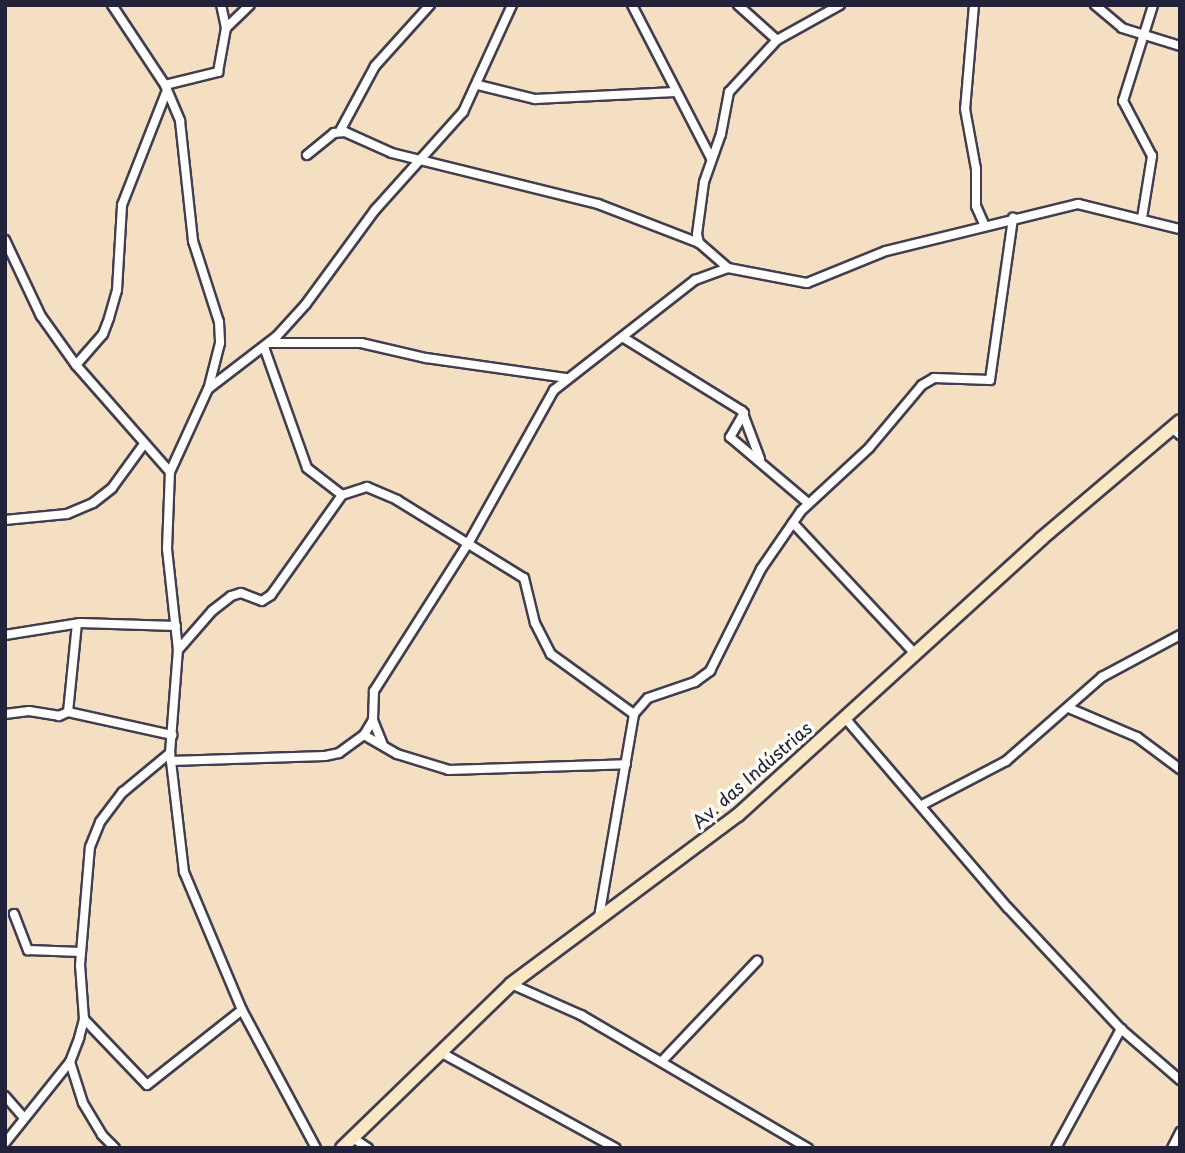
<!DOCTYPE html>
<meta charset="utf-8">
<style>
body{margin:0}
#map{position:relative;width:1185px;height:1153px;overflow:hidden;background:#f4dfc3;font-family:"Playpen Sans",sans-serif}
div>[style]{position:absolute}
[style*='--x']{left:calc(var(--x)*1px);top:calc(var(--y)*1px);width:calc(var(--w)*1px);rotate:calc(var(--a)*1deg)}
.roads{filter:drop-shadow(2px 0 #423e4f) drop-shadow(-2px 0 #423e4f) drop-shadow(0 2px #423e4f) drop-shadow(0 -2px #423e4f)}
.street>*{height:8px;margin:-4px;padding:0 4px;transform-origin:4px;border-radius:4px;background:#fff}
.secondary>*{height:12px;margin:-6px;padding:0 6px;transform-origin:6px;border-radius:6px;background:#fae7c3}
span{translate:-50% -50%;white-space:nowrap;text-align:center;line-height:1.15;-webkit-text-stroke:7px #fdfcf7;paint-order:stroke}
.street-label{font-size:18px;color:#22223b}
.frame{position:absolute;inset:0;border:7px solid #22223b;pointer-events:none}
</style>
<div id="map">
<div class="roads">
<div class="street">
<i style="--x:112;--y:5;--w:96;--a:56.5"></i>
<i style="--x:165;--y:85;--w:39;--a:67"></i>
<i style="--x:180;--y:121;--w:121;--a:83.8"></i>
<i style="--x:193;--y:241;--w:85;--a:72.2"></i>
<i style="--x:219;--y:322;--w:21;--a:87"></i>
<i style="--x:220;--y:343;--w:44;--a:104.3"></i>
<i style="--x:632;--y:5;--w:172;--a:62.7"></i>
<i style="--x:738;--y:5;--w:52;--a:41.9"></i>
<i style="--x:974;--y:5;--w:104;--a:94.9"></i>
<i style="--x:965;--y:109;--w:61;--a:79.6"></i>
<i style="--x:976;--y:169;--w:37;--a:90"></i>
<i style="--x:976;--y:206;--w:22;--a:66"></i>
<i style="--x:1095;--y:5;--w:35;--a:40"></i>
<i style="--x:1122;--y:28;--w:61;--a:17.2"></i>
<i style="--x:226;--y:28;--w:33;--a:-44"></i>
<i style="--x:165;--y:85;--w:55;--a:-13.8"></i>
<i style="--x:218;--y:72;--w:45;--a:-79.7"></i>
<i style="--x:226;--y:28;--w:24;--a:-102"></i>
<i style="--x:478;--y:85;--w:59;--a:13.8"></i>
<i style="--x:535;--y:99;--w:140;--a:-2.9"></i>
<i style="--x:340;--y:131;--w:74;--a:-61.7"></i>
<i style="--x:375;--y:66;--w:82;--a:-48"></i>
<i style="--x:307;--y:155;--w:35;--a:-39"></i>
<i style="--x:334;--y:133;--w:11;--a:-5"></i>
<i style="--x:345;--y:132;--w:51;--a:24.1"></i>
<i style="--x:392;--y:153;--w:212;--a:13.9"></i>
<i style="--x:598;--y:204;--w:108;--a:21.1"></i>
<i style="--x:1142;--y:218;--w:63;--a:-80.8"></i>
<i style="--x:1152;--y:156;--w:62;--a:-117.8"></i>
<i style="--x:1123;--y:101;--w:101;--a:-72.6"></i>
<i style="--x:5;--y:240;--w:84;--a:64.7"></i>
<i style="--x:41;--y:316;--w:60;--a:54.5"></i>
<i style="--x:76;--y:365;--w:142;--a:48.7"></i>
<i style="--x:728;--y:268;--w:38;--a:-139"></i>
<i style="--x:699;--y:243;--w:9;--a:-103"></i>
<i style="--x:697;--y:234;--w:52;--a:-82.3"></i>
<i style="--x:704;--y:182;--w:51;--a:-70.5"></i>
<i style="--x:721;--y:134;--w:43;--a:-79.2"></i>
<i style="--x:729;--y:92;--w:71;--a:-47.3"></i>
<i style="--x:777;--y:40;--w:72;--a:-29.1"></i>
<i style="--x:624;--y:338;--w:139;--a:31.7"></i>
<i style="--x:742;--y:411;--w:51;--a:69.4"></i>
<i style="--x:269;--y:343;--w:92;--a:0"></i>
<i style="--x:361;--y:343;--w:67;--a:13"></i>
<i style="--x:426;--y:358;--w:141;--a:8.1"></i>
<i style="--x:264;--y:347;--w:128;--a:70.4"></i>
<i style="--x:307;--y:468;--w:44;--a:37.6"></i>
<i style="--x:342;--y:495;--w:26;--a:-18"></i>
<i style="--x:367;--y:487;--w:33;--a:23"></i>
<i style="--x:397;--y:500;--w:149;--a:31.6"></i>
<i style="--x:524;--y:578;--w:46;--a:76.3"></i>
<i style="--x:535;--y:623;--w:35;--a:63"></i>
<i style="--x:551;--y:654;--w:102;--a:35.9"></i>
<i style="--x:76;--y:365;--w:41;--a:-48.9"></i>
<i style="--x:103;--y:334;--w:17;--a:-69"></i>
<i style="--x:109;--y:318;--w:29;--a:-74"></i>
<i style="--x:117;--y:290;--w:85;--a:-86.6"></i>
<i style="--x:122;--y:205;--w:123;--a:-68.6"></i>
<i style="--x:744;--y:413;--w:28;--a:120"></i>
<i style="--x:730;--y:437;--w:102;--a:40.2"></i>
<i style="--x:1172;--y:428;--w:11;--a:41"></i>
<i style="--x:5;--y:520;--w:62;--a:-5.5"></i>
<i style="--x:67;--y:514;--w:28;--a:-23"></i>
<i style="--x:93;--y:503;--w:24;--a:-38"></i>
<i style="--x:112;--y:488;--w:54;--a:-54"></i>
<i style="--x:793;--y:523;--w:179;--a:47"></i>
<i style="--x:5;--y:635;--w:76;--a:-9.1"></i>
<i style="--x:80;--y:623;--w:96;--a:1.8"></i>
<i style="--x:178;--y:650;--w:52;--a:-48.9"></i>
<i style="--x:212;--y:611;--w:24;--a:-38"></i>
<i style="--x:231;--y:596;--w:10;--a:-17"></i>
<i style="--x:241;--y:593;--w:22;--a:21"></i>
<i style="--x:262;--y:601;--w:11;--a:-34"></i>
<i style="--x:271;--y:595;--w:123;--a:-54.6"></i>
<i style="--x:1071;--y:709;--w:72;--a:23"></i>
<i style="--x:1137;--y:737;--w:54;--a:36.7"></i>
<i style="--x:68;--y:712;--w:88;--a:-84.2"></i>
<i style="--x:5;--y:714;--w:24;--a:-7"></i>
<i style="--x:29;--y:711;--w:30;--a:9"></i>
<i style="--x:59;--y:716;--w:10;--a:-24"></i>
<i style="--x:68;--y:712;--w:107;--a:12.5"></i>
<i style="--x:845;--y:718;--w:250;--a:49.4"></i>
<i style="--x:1008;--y:908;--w:166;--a:47"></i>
<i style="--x:1121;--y:1029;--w:78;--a:40.8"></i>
<i style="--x:364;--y:735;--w:38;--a:30"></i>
<i style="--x:397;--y:754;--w:54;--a:17.1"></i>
<i style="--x:449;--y:770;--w:177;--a:-1.9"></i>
<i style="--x:383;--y:745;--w:27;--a:-112"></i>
<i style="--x:373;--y:720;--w:29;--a:-88"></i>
<i style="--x:374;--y:691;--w:177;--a:-57.5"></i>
<i style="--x:469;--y:542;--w:174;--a:-60.8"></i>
<i style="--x:554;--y:390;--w:179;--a:-38"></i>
<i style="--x:695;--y:280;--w:35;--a:-20"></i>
<i style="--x:728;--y:268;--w:80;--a:10.8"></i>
<i style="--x:807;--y:283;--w:85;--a:-22.1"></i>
<i style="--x:886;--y:251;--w:198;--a:-13.8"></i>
<i style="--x:1078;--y:204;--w:105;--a:13.8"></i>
<i style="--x:171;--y:761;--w:154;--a:-1.9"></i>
<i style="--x:325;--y:756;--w:14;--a:-12"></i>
<i style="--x:339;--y:753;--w:31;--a:-36"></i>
<i style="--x:364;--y:735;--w:17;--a:-59"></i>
<i style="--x:922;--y:805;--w:95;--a:-27.6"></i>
<i style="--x:1006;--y:761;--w:128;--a:-41.2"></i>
<i style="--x:1102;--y:677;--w:89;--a:-28.3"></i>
<i style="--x:14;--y:914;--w:39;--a:69"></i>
<i style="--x:28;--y:950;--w:53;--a:2.2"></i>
<i style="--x:599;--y:917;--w:206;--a:-80.2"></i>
<i style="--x:634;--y:714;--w:21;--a:-49"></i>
<i style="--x:648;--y:698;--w:50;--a:-18.8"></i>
<i style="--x:695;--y:682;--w:19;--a:-36"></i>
<i style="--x:710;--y:671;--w:114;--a:-63.4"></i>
<i style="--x:761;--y:569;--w:70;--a:-55.4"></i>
<i style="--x:801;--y:511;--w:93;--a:-42.8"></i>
<i style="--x:869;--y:448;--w:82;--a:-49.9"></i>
<i style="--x:922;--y:385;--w:14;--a:-30"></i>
<i style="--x:934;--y:378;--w:56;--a:2"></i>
<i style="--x:990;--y:380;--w:164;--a:-81.9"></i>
<i style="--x:511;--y:984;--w:77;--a:23.9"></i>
<i style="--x:581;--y:1015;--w:263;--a:30.4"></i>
<i style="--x:84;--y:1019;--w:91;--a:46.3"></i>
<i style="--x:147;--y:1085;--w:121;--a:-38.3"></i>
<i style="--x:440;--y:1052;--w:200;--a:28.7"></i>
<i style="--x:663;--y:1060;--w:137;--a:-46.5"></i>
<i style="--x:70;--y:1062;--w:43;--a:72.4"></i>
<i style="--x:83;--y:1103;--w:37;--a:59"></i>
<i style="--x:102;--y:1135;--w:18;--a:45"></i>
<i style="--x:5;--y:1096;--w:28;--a:49"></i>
<i style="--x:353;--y:1138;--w:18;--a:34"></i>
<i style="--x:5;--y:1143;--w:104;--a:-51.3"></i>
<i style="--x:70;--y:1062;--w:26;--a:-69"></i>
<i style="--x:79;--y:1038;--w:20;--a:-75"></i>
<i style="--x:84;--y:1019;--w:54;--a:-94.2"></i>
<i style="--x:80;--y:965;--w:118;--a:-85.2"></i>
<i style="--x:90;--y:847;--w:27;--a:-68"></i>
<i style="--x:100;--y:822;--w:38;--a:-53"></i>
<i style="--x:123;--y:792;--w:61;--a:-39.7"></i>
<i style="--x:316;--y:1148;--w:157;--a:-118.2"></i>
<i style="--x:242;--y:1010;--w:150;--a:-112.8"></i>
<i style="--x:184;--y:872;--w:120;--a:-96.7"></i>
<i style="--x:170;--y:753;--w:103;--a:-85.6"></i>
<i style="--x:178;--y:650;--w:102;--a:-96.2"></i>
<i style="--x:167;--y:549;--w:77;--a:-87.8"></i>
<i style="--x:170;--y:472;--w:91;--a:-65.4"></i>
<i style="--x:208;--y:389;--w:87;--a:-37.5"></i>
<i style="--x:277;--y:336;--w:43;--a:-47.8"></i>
<i style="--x:306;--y:304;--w:117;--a:-53.7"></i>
<i style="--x:375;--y:210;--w:132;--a:-48.1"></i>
<i style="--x:463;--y:112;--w:118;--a:-65.4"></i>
<i style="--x:1056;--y:1148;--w:136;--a:-61.4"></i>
<i style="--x:1172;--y:1148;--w:18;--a:-63"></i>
</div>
<div class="secondary">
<i style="--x:342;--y:1148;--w:235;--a:-44.1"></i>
<i style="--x:511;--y:984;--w:283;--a:-36.7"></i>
<i style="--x:738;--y:815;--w:410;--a:-42.3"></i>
<i style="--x:1041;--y:539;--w:182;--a:-40.3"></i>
</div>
</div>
<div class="street-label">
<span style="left:752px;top:775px;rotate:-41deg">Av. das Indústrias</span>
</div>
<div class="frame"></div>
</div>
